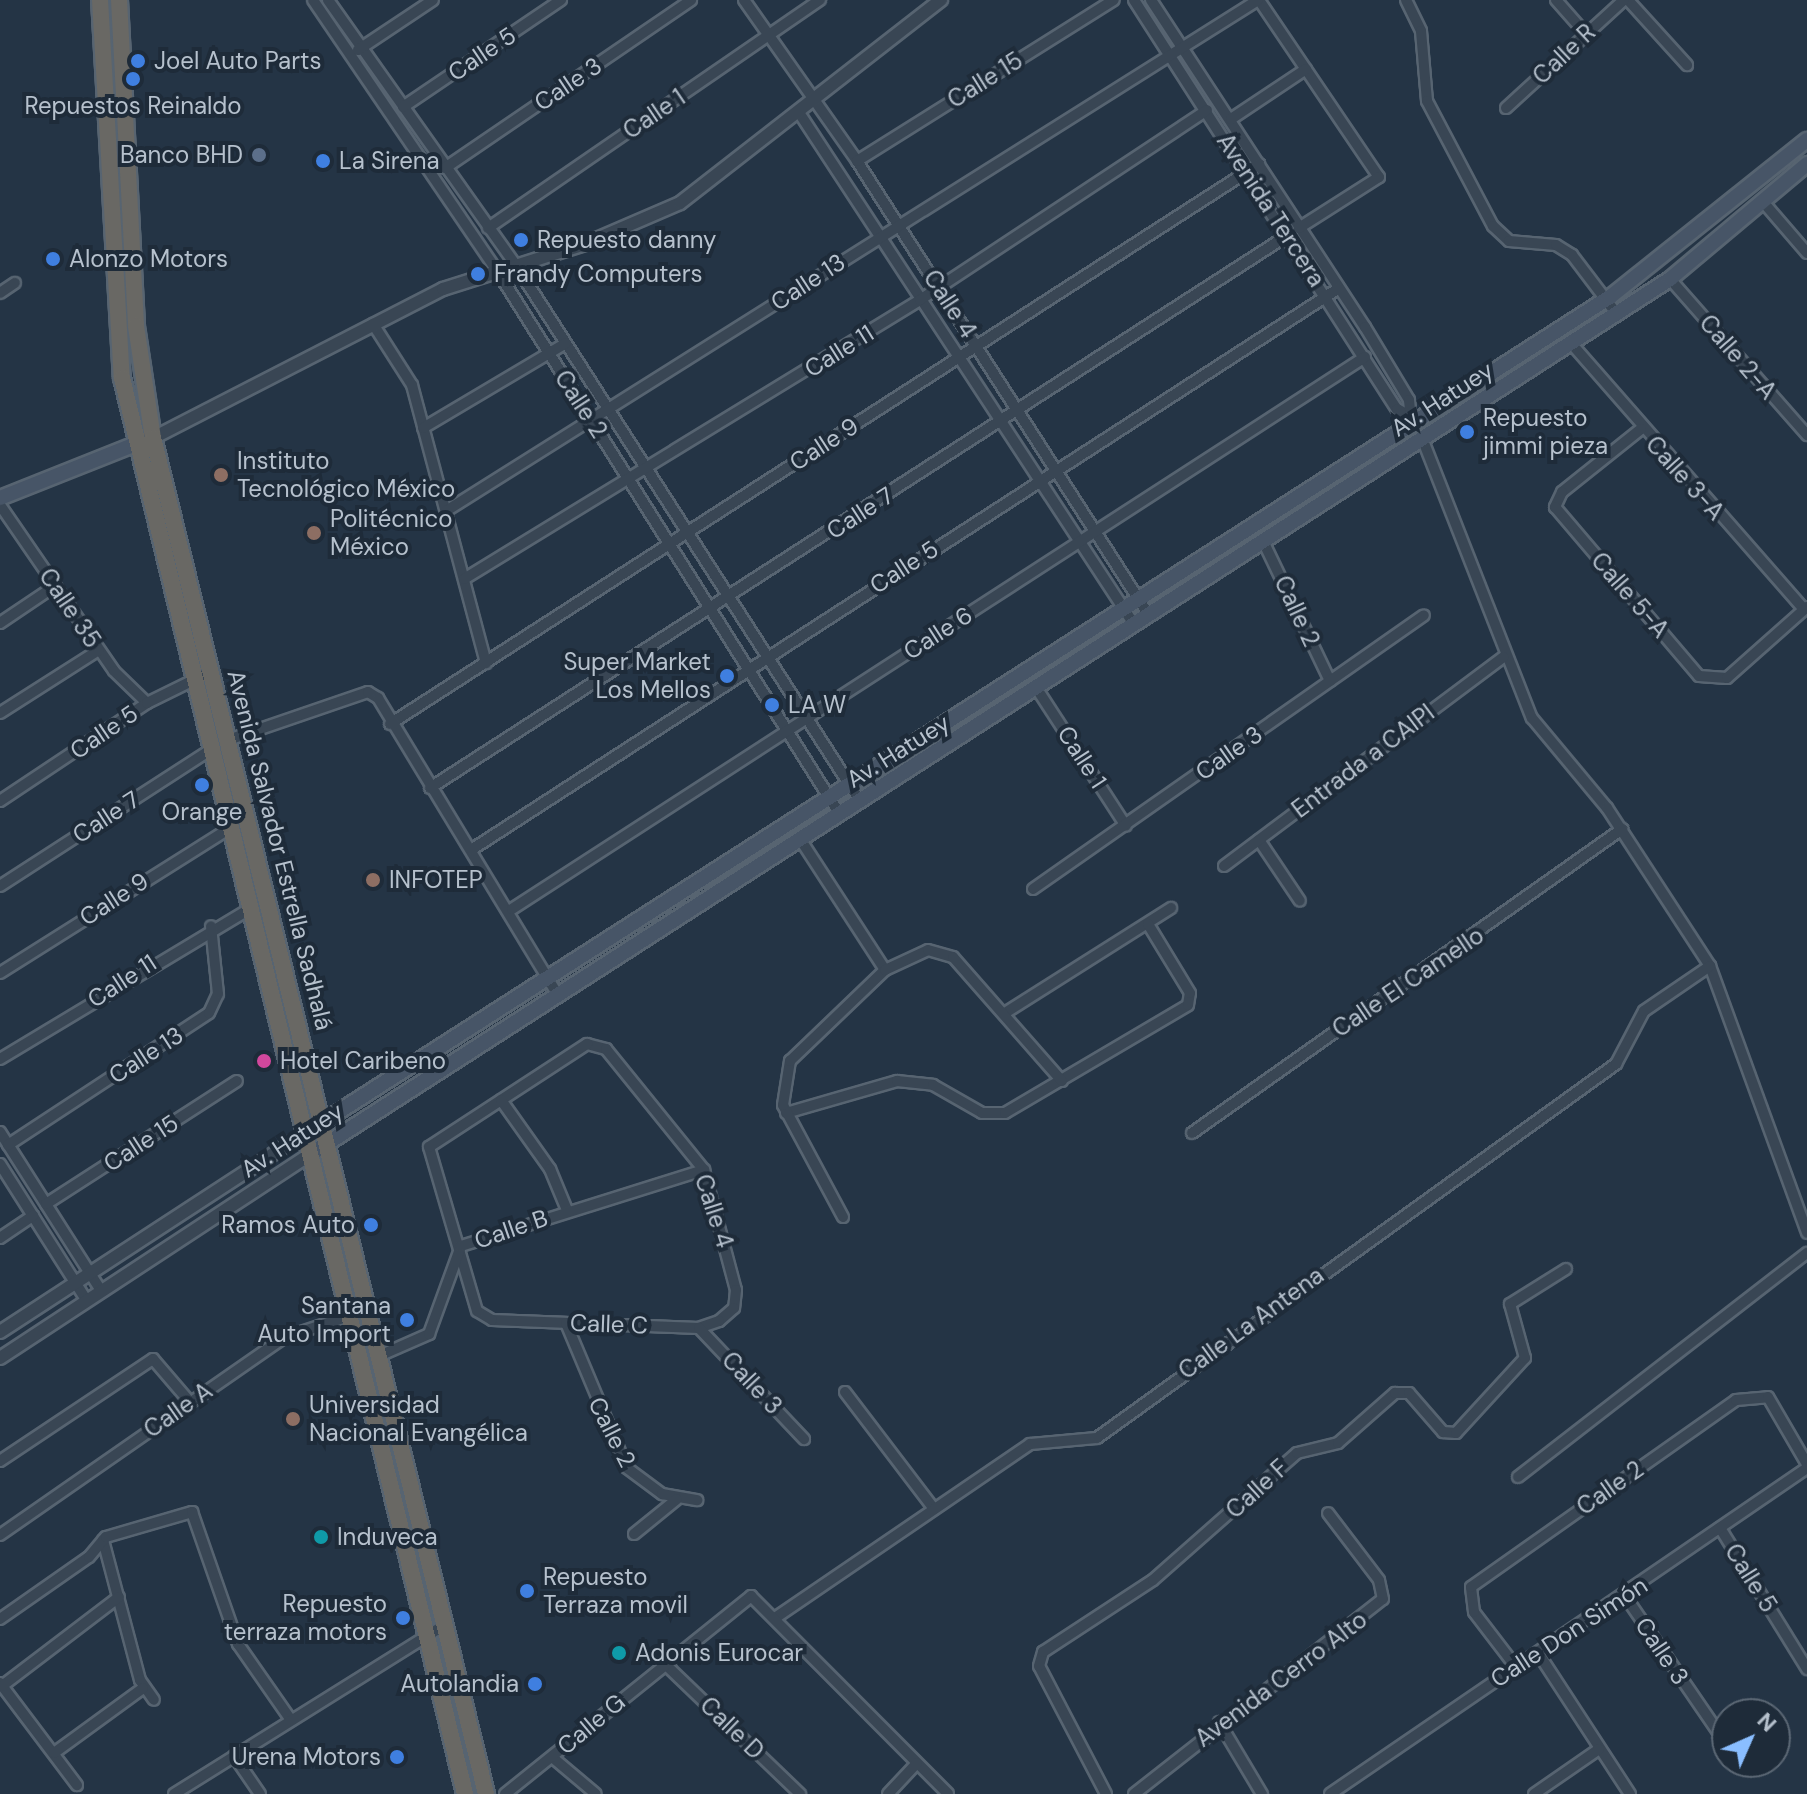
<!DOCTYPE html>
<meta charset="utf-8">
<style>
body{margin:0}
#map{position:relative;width:1807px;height:1794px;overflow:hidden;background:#243445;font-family:"DM Sans",sans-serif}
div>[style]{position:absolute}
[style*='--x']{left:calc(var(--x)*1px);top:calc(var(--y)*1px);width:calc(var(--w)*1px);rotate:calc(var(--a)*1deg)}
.roads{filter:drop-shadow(2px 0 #576471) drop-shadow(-2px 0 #576471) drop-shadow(0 2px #576471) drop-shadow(0 -2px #576471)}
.minor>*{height:10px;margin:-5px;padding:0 5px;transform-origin:5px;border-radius:5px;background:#394654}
.tertiary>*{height:12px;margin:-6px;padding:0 6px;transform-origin:6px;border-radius:6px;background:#394654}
.secondary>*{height:14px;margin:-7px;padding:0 7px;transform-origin:7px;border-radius:7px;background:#475567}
.trunk>*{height:16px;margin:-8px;padding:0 8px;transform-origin:8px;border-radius:8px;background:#696864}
.dots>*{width:22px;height:22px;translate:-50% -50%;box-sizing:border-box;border:4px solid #1e2b39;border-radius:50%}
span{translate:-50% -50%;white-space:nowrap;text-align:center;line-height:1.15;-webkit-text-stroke:8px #1e2b39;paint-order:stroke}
.street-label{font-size:24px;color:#b6c1cd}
.poi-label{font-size:24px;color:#b6c1cd}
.left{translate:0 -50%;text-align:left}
.right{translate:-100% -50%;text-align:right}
.north{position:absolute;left:1711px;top:1698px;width:80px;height:80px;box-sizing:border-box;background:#1e2b39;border:2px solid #5b6774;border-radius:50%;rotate:45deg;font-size:22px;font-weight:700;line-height:32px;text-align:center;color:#b6c1cd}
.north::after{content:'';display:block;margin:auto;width:28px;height:36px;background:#8abeff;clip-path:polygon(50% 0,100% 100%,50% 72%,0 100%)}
</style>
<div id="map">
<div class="roads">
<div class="minor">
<i style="--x:313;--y:0;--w:325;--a:55.8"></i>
<i style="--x:496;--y:269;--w:643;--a:57.77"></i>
<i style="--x:328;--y:0;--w:324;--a:54.7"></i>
<i style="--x:515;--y:264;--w:638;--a:57.28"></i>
<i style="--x:744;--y:0;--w:197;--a:54.9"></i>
<i style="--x:857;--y:161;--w:538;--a:57.28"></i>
<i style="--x:1134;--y:0;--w:486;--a:57.3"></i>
<i style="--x:1397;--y:409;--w:15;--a:28"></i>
<i style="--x:1151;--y:0;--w:391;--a:56.8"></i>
<i style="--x:1365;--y:327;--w:85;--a:58.9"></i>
<i style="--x:1409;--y:400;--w:18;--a:84"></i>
<i style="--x:1259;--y:0;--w:214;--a:55.9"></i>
<i style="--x:1379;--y:177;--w:95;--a:147.5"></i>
<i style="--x:1406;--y:0;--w:34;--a:64"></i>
<i style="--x:1421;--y:31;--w:70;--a:85.1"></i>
<i style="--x:1427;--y:101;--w:141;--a:62.2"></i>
<i style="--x:1493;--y:226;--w:22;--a:43"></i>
<i style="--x:1509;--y:241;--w:47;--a:4.9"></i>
<i style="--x:1556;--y:245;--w:19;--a:32"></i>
<i style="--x:1572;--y:255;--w:73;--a:52.8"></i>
<i style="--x:1556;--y:0;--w:45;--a:48.6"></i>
<i style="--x:1628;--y:0;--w:88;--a:47.8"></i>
<i style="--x:358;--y:50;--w:90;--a:-33.7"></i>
<i style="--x:403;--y:107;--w:191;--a:-34.1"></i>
<i style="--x:1506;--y:108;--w:160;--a:-42.5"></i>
<i style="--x:798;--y:111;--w:612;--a:56.8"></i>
<i style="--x:1231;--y:119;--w:90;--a:-33.7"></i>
<i style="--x:857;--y:161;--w:303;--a:-32.1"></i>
<i style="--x:445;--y:168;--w:298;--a:-34.3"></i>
<i style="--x:1764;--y:203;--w:66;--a:49.3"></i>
<i style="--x:488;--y:228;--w:403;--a:-34.5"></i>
<i style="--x:1670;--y:279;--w:208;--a:48.7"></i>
<i style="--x:0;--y:293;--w:18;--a:-34"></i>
<i style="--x:373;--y:324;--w:72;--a:57.4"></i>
<i style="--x:412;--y:385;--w:288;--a:75.1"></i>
<i style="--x:1570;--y:342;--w:355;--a:48.8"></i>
<i style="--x:423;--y:428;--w:166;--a:-30.7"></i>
<i style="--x:1641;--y:429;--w:101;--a:141.4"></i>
<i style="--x:1562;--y:492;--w:17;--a:115"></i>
<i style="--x:1555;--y:507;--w:222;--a:49.6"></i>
<i style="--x:1699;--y:676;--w:28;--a:4"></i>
<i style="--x:1727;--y:678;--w:107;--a:-41.6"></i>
<i style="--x:1422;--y:438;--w:301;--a:68.6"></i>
<i style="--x:1532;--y:718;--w:117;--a:50.2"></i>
<i style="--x:1607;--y:808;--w:189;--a:56.9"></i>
<i style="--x:1710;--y:966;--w:284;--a:70"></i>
<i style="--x:0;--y:505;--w:201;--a:55.5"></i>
<i style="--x:114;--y:671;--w:46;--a:44.1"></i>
<i style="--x:446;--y:511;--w:959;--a:-32.18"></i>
<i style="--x:1263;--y:541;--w:155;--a:64.4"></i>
<i style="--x:464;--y:579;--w:535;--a:-31.46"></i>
<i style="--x:920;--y:300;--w:344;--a:-33.5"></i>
<i style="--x:0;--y:623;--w:66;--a:-33.9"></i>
<i style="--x:1037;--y:689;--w:163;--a:57"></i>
<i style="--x:0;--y:713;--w:117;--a:-32.5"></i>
<i style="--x:390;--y:724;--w:1034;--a:-32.8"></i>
<i style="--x:228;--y:740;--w:148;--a:-18.9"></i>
<i style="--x:368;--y:692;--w:12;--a:31"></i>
<i style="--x:378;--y:698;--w:346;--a:58.8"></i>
<i style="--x:430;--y:788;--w:1021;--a:-32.8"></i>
<i style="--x:0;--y:801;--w:177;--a:-33.7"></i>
<i style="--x:147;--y:703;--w:72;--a:-26.2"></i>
<i style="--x:800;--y:839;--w:156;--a:57"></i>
<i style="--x:1259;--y:840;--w:73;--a:56.1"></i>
<i style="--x:471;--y:850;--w:1034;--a:-32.92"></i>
<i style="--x:1224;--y:866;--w:349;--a:-36.8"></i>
<i style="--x:0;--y:886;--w:252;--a:-32.9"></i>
<i style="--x:1033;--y:889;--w:477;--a:-35"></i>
<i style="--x:512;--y:909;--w:1016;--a:-32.91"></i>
<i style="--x:0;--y:973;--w:272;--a:-32.2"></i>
<i style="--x:1008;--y:1011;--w:193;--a:-32.3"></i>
<i style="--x:587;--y:1044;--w:20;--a:15"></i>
<i style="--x:606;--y:1049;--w:156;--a:51"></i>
<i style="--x:704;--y:1170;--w:124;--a:75.1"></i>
<i style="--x:736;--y:1290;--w:18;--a:96"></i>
<i style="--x:734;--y:1308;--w:20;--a:139"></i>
<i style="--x:719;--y:1321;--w:21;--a:161"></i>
<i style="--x:699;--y:1328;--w:207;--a:-177.8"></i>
<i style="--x:492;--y:1320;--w:17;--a:-149"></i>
<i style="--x:477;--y:1311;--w:171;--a:-106.3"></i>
<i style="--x:429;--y:1147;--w:189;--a:-33.1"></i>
<i style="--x:0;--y:1059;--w:289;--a:-31"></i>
<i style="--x:501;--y:1100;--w:85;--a:54.6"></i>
<i style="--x:550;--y:1169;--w:44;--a:67.5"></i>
<i style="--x:786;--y:1113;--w:116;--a:-16.1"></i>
<i style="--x:897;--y:1081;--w:36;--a:6"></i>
<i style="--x:933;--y:1085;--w:56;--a:29.7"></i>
<i style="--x:982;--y:1113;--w:23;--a:0"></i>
<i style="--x:1005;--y:1113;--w:212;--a:-30.5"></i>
<i style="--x:1188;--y:1005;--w:12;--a:-81"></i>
<i style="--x:1190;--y:993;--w:81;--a:-121.3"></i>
<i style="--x:0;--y:1132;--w:186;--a:57.5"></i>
<i style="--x:1192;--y:1133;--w:527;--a:-35.26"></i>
<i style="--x:8;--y:1145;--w:240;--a:-33.3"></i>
<i style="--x:209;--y:1013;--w:21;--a:-65"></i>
<i style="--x:218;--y:994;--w:68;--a:-95.9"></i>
<i style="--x:0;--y:1164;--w:159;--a:57.6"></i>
<i style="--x:46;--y:1204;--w:227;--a:-32.8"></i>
<i style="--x:843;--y:1217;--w:127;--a:-118.2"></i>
<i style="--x:783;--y:1105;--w:45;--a:-81"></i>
<i style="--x:790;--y:1061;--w:132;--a:-43.8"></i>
<i style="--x:885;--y:970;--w:47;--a:-24.9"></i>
<i style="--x:928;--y:950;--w:26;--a:16"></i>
<i style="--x:953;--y:957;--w:165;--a:48.7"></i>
<i style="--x:0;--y:1238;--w:40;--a:-34"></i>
<i style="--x:566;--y:1323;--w:157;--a:67.2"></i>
<i style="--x:627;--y:1468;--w:44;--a:36.6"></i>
<i style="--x:662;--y:1494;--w:36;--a:10"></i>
<i style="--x:699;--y:1328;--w:153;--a:46.6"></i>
<i style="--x:379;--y:1356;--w:55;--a:-23.7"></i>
<i style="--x:429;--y:1334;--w:94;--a:-70"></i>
<i style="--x:461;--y:1246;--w:255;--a:-17.4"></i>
<i style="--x:845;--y:1392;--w:147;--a:52.7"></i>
<i style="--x:0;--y:1461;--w:184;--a:-33.7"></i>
<i style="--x:153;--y:1359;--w:55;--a:49.4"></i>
<i style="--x:1518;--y:1477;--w:366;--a:-37.8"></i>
<i style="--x:1720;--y:1528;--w:166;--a:58.3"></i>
<i style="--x:634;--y:1534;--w:55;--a:-39.1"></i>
<i style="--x:0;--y:1535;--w:345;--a:-34.8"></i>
<i style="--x:283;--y:1338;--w:76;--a:-18.4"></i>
<i style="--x:103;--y:1540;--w:145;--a:75.2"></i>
<i style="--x:140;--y:1680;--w:24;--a:55"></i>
<i style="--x:1625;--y:1596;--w:181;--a:55.6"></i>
<i style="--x:775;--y:1618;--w:309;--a:-34.3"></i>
<i style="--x:1030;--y:1444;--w:67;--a:-5.1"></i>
<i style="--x:1097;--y:1438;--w:640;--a:-35.78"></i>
<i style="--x:1616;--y:1064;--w:60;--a:-62.2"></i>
<i style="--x:1644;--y:1011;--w:80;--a:-34.3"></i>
<i style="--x:0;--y:1619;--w:108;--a:-34.9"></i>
<i style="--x:89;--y:1557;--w:26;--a:-50"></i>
<i style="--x:106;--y:1537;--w:90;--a:-16.2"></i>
<i style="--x:192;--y:1512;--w:140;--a:70.8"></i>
<i style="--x:238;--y:1644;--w:93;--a:55.1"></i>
<i style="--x:1540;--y:1656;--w:165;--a:56.9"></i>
<i style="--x:664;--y:1663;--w:189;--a:43.9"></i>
<i style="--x:1516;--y:1667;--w:69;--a:-127.4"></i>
<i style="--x:1474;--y:1612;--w:25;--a:-97"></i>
<i style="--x:1471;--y:1587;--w:324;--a:-35.2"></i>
<i style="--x:1736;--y:1400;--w:32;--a:-5"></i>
<i style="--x:1768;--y:1397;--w:78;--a:59.8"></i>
<i style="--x:0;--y:1683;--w:128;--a:53"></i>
<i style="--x:2;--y:1686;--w:147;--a:-37.3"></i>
<i style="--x:1219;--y:1722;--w:84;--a:59.2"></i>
<i style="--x:54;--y:1753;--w:110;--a:-36.1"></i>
<i style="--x:234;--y:1756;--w:46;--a:55.6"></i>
<i style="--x:552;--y:1757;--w:57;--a:40.1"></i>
<i style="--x:174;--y:1794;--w:319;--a:-32"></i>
<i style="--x:505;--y:1794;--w:316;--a:-38.8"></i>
<i style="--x:751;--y:1596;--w:279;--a:45.1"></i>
<i style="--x:888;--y:1794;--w:42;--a:-46.9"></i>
<i style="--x:1106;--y:1794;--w:144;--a:-117.6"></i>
<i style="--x:1039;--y:1666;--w:15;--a:-74"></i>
<i style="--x:1043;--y:1652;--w:131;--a:-33.2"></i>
<i style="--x:1153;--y:1580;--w:192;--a:-41.4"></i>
<i style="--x:1297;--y:1453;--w:42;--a:-13.7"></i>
<i style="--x:1338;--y:1443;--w:76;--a:-41.3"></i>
<i style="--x:1395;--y:1393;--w:14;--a:0"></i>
<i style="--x:1409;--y:1393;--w:52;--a:48.9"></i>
<i style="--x:1443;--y:1432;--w:13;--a:4"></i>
<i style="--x:1456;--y:1433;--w:102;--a:-47.4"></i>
<i style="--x:1525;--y:1358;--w:56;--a:-105.5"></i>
<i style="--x:1510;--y:1304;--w:66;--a:-32"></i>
<i style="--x:1134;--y:1794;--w:316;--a:-38.1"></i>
<i style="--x:1383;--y:1599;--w:19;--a:-102"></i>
<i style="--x:1379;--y:1580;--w:84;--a:-127.3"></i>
<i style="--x:1330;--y:1794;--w:578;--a:-34.35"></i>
<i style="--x:1534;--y:1794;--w:79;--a:-34.7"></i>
</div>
<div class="tertiary">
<i style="--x:153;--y:438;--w:326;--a:-27.2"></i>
<i style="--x:443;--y:289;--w:149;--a:-17.6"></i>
<i style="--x:585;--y:244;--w:103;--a:-23.3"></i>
<i style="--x:680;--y:203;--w:331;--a:-37.9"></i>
<i style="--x:0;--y:1332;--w:363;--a:-33.1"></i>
<i style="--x:0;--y:1358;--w:370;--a:-33.3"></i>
</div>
<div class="secondary">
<i style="--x:0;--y:498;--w:159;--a:-21.7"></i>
<i style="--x:304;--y:1134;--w:1551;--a:-32.66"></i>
<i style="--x:1610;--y:297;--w:252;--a:-38.6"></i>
<i style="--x:317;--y:1150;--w:1609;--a:-32.77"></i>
<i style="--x:1670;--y:279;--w:179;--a:-40"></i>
</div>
<div class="trunk">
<i style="--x:100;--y:0;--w:379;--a:86.7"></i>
<i style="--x:122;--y:378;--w:1457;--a:76.38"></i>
<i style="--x:119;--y:0;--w:326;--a:87"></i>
<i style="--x:136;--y:326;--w:113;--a:81.4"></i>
<i style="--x:153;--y:438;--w:1396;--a:76.2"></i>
</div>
</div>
<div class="dots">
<i style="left:138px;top:61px;background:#3f7fe0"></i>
<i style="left:133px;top:79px;background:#3f7fe0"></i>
<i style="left:259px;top:155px;background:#5c6f8a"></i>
<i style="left:323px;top:161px;background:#3f7fe0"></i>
<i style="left:521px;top:240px;background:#3f7fe0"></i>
<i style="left:53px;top:259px;background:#3f7fe0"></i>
<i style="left:478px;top:274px;background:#3f7fe0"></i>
<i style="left:1467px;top:432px;background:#3f7fe0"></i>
<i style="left:221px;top:475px;background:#8d6e63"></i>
<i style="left:314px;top:533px;background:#8d6e63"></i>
<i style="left:727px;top:676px;background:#3f7fe0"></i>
<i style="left:772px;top:705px;background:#3f7fe0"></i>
<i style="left:202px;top:785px;background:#3f7fe0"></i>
<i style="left:373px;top:880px;background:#8d6e63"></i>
<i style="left:264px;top:1061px;background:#d1479c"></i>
<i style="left:371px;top:1225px;background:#3f7fe0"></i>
<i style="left:407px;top:1320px;background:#3f7fe0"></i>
<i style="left:293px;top:1419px;background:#8d6e63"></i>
<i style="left:321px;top:1537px;background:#0f9aa8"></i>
<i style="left:527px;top:1591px;background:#3f7fe0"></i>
<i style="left:403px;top:1618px;background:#3f7fe0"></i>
<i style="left:619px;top:1653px;background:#0f9aa8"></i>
<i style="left:535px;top:1684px;background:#3f7fe0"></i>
<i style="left:397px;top:1757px;background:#3f7fe0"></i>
</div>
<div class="street-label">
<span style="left:482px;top:54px;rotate:-34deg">Calle 5</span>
<span style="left:1564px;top:54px;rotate:-43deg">Calle R</span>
<span style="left:985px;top:80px;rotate:-32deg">Calle 15</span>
<span style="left:568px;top:84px;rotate:-34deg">Calle 3</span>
<span style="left:654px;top:114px;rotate:-34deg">Calle 1</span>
<span style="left:1271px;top:210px;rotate:57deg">Avenida Tercera</span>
<span style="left:808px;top:282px;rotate:-33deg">Calle 13</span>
<span style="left:950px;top:304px;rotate:57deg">Calle 4</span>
<span style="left:839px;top:351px;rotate:-32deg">Calle 11</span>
<span style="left:1738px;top:357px;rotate:49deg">Calle 2-A</span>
<span style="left:1442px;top:399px;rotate:-33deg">Av. Hatuey</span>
<span style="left:581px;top:404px;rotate:57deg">Calle 2</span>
<span style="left:824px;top:444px;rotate:-33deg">Calle 9</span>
<span style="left:1685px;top:478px;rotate:48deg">Calle 3-A</span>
<span style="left:860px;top:513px;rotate:-33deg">Calle 7</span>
<span style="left:904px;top:567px;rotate:-33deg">Calle 5</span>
<span style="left:1630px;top:595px;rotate:49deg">Calle 5-A</span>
<span style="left:70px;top:608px;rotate:56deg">Calle 35</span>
<span style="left:1297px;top:611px;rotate:65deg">Calle 2</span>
<span style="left:938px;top:633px;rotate:-33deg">Calle 6</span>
<span style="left:104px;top:732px;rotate:-34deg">Calle 5</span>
<span style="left:898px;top:751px;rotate:-32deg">Av. Hatuey</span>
<span style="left:1229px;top:753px;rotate:-35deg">Calle 3</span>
<span style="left:1082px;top:757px;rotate:57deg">Calle 1</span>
<span style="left:1363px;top:761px;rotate:-37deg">Entrada a CAIPI</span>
<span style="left:106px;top:817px;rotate:-33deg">Calle 7</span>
<span style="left:280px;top:850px;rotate:76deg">Avenida Salvador Estrella Sadhalá</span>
<span style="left:114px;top:899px;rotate:-33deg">Calle 9</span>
<span style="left:122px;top:981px;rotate:-33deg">Calle 11</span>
<span style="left:1408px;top:982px;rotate:-34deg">Calle El Camello</span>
<span style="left:146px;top:1055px;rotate:-33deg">Calle 13</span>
<span style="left:292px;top:1140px;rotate:-33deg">Av. Hatuey</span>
<span style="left:141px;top:1143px;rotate:-33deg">Calle 15</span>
<span style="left:714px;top:1211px;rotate:72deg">Calle 4</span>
<span style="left:511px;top:1229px;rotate:-19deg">Calle B</span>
<span style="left:1251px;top:1323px;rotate:-36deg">Calle La Antena</span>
<span style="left:609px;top:1324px;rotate:2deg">Calle C</span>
<span style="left:752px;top:1383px;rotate:47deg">Calle 3</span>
<span style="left:178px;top:1410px;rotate:-35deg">Calle A</span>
<span style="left:612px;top:1432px;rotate:63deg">Calle 2</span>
<span style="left:1610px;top:1488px;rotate:-35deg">Calle 2</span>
<span style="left:1257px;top:1489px;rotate:-42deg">Calle F</span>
<span style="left:1751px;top:1578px;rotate:58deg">Calle 5</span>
<span style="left:1569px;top:1632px;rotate:-33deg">Calle Don Simón</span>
<span style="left:1662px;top:1651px;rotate:56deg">Calle 3</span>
<span style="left:1281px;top:1679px;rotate:-37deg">Avenida Cerro Alto</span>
<span style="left:591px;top:1724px;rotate:-40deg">Calle G</span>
<span style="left:732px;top:1728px;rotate:44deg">Calle D</span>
</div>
<div class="poi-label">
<span class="left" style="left:154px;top:61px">Joel Auto Parts</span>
<span style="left:133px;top:106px">Repuestos Reinaldo</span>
<span class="right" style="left:243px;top:155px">Banco BHD</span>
<span class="left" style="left:339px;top:161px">La Sirena</span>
<span class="left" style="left:537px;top:240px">Repuesto danny</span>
<span class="left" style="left:69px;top:259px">Alonzo Motors</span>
<span class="left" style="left:494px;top:274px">Frandy Computers</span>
<span class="left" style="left:1483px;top:432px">Repuesto<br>jimmi pieza</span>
<span class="left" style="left:237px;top:475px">Instituto<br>Tecnológico México</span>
<span class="left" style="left:330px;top:533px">Politécnico<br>México</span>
<span class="right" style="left:711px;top:676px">Super Market<br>Los Mellos</span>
<span class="left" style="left:788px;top:705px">LA W</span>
<span style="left:202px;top:812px">Orange</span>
<span class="left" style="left:389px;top:880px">INFOTEP</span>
<span class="left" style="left:280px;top:1061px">Hotel Caribeno</span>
<span class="right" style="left:355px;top:1225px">Ramos Auto</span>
<span class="right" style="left:391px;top:1320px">Santana<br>Auto Import</span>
<span class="left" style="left:309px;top:1419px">Universidad<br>Nacional Evangélica</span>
<span class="left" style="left:337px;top:1537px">Induveca</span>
<span class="left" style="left:543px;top:1591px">Repuesto<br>Terraza movil</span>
<span class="right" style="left:387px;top:1618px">Repuesto<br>terraza motors</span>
<span class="left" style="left:635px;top:1653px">Adonis Eurocar</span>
<span class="right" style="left:519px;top:1684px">Autolandia</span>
<span class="right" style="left:381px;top:1757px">Urena Motors</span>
</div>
<div class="north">N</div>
</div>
